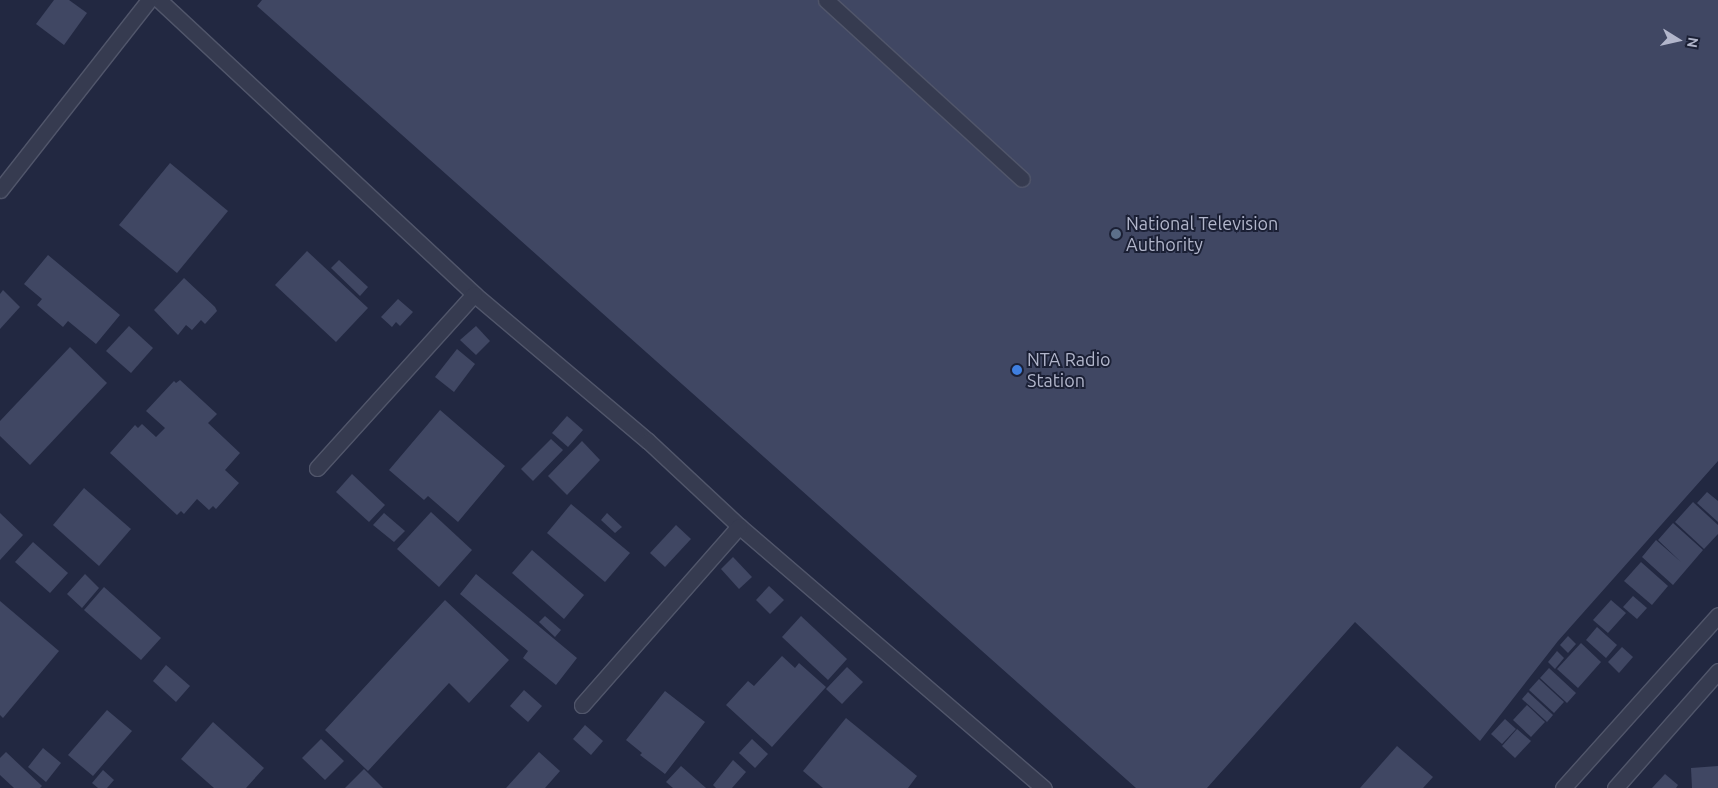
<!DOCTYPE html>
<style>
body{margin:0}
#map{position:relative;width:1718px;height:788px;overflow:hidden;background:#222841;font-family:Ubuntu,sans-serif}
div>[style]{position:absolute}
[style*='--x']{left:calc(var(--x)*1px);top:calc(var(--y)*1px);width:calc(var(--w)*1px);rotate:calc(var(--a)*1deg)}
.building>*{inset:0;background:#404763}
.roads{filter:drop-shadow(1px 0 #51566b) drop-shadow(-1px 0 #51566b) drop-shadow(0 1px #51566b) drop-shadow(0 -1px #51566b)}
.minor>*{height:15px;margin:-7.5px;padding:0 7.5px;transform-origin:7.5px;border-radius:7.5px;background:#363b50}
.dots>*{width:14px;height:14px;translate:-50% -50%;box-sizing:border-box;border:2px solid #1b2035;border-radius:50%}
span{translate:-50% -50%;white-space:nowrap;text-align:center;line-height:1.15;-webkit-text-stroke:4px #1b2035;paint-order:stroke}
.poi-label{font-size:18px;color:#b2b6cb}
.left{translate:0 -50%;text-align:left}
.north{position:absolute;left:1653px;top:15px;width:50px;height:50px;-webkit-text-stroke:4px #1b2035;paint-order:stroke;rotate:100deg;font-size:14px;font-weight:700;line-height:20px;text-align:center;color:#b2b6cb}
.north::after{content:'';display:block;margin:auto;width:18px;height:22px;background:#b2b6cb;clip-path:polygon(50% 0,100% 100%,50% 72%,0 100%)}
</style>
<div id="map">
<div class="building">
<i style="clip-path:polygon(54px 0,69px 0,87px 13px,64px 45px,36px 24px)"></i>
<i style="clip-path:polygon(262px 0,1718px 0,1718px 461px,1558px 641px,1480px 741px,1355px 622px,1207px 788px,1136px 788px,257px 6px)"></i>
<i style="clip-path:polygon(170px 163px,228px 211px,177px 273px,119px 225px)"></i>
<i style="clip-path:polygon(307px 251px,368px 308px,336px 342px,275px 285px)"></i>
<i style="clip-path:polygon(48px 255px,120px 315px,96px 344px,68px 321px,63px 327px,37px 305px,42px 299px,24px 284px)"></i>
<i style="clip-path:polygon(339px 260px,368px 287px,360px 296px,331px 268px)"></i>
<i style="clip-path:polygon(184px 278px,215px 307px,217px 311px,205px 324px,201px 320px,192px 330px,186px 325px,178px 335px,154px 310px)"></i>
<i style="clip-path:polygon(3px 290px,20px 307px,0 329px,0 294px)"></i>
<i style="clip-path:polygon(398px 299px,413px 312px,400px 326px,396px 322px,392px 327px,381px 317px)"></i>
<i style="clip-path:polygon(129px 326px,153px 348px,131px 373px,106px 351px)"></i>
<i style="clip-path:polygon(476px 326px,490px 341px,476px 355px,460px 340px)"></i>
<i style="clip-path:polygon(70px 347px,107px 383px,30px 465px,0 436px,0 421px)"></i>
<i style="clip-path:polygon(457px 349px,475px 364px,454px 392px,435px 377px)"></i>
<i style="clip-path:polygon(180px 380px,217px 414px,208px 423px,240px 453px,225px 470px,239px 483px,216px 509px,213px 506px,209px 510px,197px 499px,184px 514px,181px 511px,177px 515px,110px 453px,135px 425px,138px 428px,142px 424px,156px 437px,165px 428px,146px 411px,174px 381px,176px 383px)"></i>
<i style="clip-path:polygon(440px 410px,505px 466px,458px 522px,428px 496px,424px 500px,389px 470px)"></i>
<i style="clip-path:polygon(567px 416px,583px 430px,568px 447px,552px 433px)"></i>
<i style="clip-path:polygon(551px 439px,563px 450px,533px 481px,521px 469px)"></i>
<i style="clip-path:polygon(582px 441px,600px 460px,567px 495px,548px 476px)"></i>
<i style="clip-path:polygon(352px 474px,385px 505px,369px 522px,336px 492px)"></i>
<i style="clip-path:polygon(84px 488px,131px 529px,99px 566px,53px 525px)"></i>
<i style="clip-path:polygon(1707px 492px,1718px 501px,1718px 522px,1697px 503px)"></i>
<i style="clip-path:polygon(1693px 502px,1718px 525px,1718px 534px,1704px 549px,1675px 522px)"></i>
<i style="clip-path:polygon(571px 504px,630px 553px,605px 582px,547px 533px)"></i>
<i style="clip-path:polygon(431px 512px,472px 550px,439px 587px,397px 549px)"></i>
<i style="clip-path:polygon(0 513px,23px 535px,0 560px)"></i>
<i style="clip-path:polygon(384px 513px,405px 531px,394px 542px,373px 525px)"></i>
<i style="clip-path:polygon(607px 513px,622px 527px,615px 533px,601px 520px)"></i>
<i style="clip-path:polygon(1673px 523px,1703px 550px,1673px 585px,1642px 557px,1656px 540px,1681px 562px,1658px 540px)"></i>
<i style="clip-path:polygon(676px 525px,691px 539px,665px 567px,650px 553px)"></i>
<i style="clip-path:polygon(33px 542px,68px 573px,50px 593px,15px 562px)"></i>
<i style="clip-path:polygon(532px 550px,584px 595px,564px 619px,512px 573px)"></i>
<i style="clip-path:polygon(733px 557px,752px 577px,739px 589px,721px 569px)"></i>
<i style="clip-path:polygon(1641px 562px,1668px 586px,1652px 605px,1624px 581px)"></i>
<i style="clip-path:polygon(85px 574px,99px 588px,82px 608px,67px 594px)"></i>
<i style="clip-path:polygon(476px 574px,577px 658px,556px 685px,523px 658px,528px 651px,460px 594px)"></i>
<i style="clip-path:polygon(769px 586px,784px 600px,770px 614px,756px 600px)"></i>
<i style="clip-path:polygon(104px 587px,161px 638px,141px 660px,84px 610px)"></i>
<i style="clip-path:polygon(1633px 596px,1647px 608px,1637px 619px,1623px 607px)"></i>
<i style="clip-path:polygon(445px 600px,509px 660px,469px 703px,449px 683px,368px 771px,325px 730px)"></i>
<i style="clip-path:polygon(1611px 600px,1626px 613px,1608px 633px,1593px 620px)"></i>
<i style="clip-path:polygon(0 601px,59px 651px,3px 718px,0 715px)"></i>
<i style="clip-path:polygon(545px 616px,561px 630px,555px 637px,539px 622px)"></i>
<i style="clip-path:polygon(801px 616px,847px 659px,828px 680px,782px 637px)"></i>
<i style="clip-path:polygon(1597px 627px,1617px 645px,1606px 658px,1586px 640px)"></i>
<i style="clip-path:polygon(1568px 636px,1576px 644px,1568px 653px,1560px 645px)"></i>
<i style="clip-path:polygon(1581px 643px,1601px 662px,1578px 688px,1557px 669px)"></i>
<i style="clip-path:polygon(1622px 647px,1633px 657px,1619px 673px,1608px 662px)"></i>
<i style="clip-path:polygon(1557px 651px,1564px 658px,1555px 669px,1548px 662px)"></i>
<i style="clip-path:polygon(782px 656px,795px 668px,799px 663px,826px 687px,772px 747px,726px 705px,748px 681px,754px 686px)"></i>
<i style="clip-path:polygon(166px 665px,190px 686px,176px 702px,153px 681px)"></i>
<i style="clip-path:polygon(847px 667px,863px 682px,842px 704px,826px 689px)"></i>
<i style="clip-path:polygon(1549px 668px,1576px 693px,1567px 703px,1540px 678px)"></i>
<i style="clip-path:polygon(1539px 679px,1564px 702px,1554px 713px,1529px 690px)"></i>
<i style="clip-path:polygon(524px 690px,542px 706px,528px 722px,510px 706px)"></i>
<i style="clip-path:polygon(665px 691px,705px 722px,665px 774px,640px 755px,642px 753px,626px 740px)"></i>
<i style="clip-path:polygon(1528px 692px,1553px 715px,1547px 722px,1522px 699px)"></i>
<i style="clip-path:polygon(1527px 705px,1545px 722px,1531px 737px,1513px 720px)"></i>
<i style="clip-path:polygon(107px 710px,132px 731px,93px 776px,68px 755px)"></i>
<i style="clip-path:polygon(846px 718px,917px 776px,908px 788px,823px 788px,803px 771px)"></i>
<i style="clip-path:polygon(1505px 719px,1516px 729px,1502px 744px,1491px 734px)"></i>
<i style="clip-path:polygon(213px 722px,264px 768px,246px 788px,214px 788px,181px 759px)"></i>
<i style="clip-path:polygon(585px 725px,603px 741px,591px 755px,573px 739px)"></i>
<i style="clip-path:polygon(1517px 729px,1531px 741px,1515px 758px,1502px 746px)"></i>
<i style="clip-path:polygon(321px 739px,344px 761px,325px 780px,302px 758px)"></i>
<i style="clip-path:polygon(752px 739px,768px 754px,755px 768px,739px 753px)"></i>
<i style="clip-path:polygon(1397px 746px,1433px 777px,1423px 788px,1360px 788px)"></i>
<i style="clip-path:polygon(43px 748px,61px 763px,46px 782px,28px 767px)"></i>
<i style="clip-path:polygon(6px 752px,42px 786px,40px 788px,14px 788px,0 775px,0 758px)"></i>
<i style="clip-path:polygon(539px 752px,560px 771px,545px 788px,506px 788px)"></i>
<i style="clip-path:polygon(733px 760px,746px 772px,732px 788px,716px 788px,713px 785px)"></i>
<i style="clip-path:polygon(681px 766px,706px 788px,673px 788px,666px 782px)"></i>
<i style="clip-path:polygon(1718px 766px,1718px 788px,1692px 788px,1691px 768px)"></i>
<i style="clip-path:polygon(364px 769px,383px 788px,345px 788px)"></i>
<i style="clip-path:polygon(103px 770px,114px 780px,107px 788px,98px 788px,92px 783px)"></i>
<i style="clip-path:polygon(1665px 774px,1678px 785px,1676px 788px,1652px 788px)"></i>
</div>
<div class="roads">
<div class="minor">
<i style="--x:159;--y:0;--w:431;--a:43"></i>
<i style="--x:474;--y:294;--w:228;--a:40.2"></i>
<i style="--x:648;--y:441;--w:125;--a:43"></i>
<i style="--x:739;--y:526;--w:402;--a:40.7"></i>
<i style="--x:826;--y:0;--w:265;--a:42.4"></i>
<i style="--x:0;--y:190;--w:241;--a:-51.9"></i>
<i style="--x:317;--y:468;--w:234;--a:-47.9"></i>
<i style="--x:582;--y:705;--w:238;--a:-48.7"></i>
<i style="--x:1563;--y:788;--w:232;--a:-48.1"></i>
<i style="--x:1615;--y:788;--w:156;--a:-48.6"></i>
</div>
</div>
<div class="dots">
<i style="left:1116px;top:234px;background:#5c6f8a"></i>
<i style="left:1017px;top:370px;background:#3f7fe0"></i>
</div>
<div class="poi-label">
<span class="left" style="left:1126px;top:234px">National Television<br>Authority</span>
<span class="left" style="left:1027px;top:370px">NTA Radio<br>Station</span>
</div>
<div class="north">N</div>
</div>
